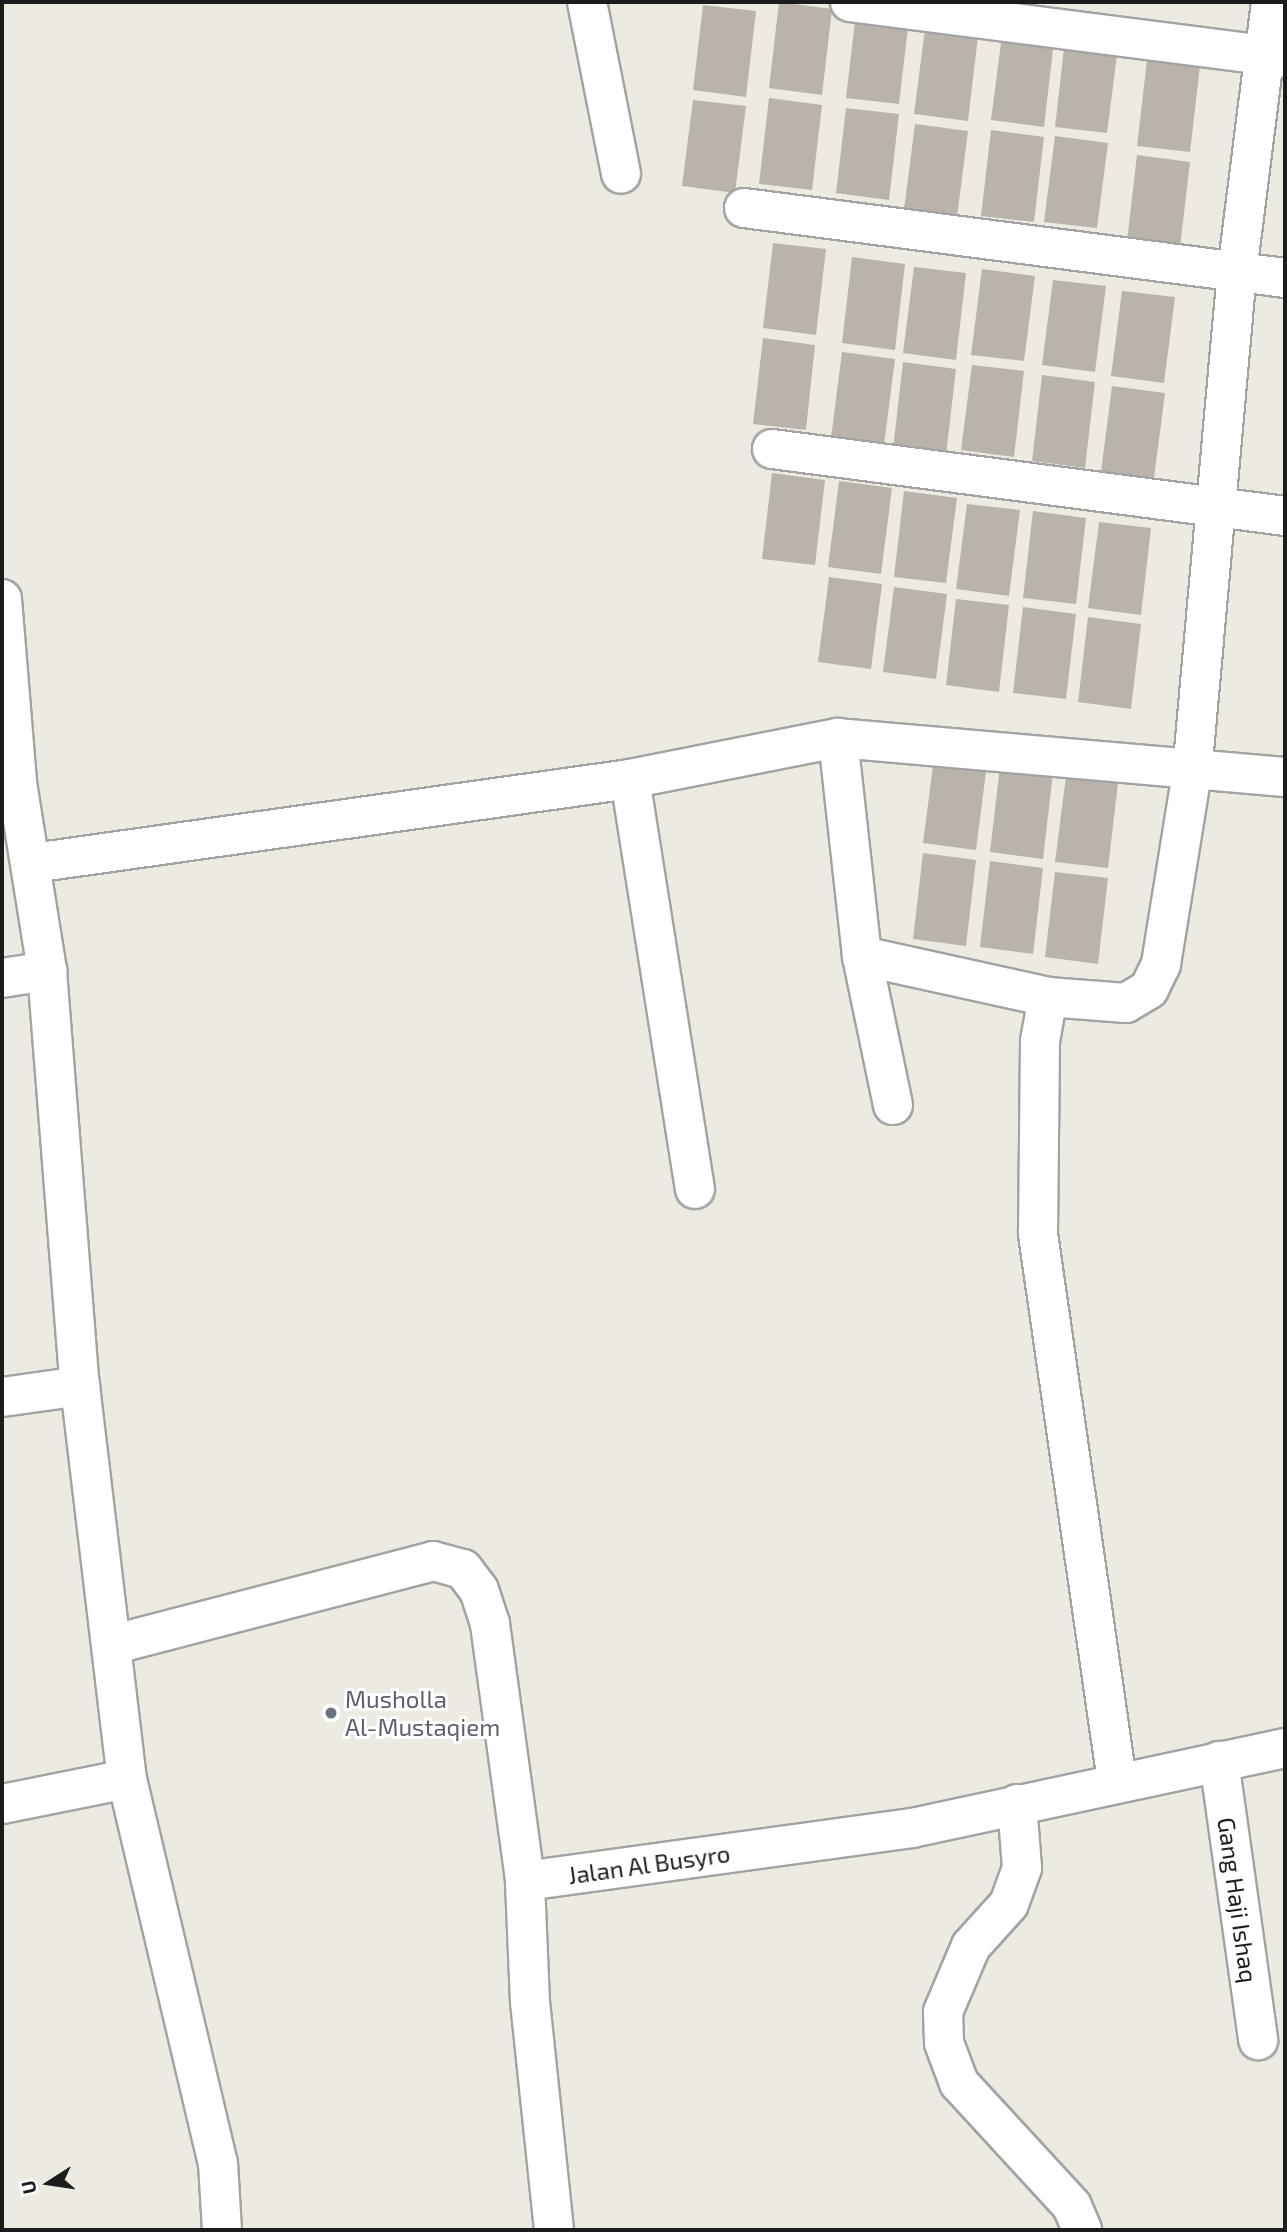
<!DOCTYPE html>
<style>
body{margin:0}
#map{position:relative;width:1287px;height:2232px;overflow:hidden;background:#edeae2;font-family:"Exo 2",sans-serif}
div>[style]{position:absolute}
[style*='--x']{left:calc(var(--x)*1px);top:calc(var(--y)*1px);width:calc(var(--w)*1px);rotate:calc(var(--a)*1deg)}
.building>*{inset:0;background:#b9b3ab}
.roads{filter:drop-shadow(2px 0 #a3a3a3) drop-shadow(-2px 0 #a3a3a3) drop-shadow(0 2px #a3a3a3) drop-shadow(0 -2px #a3a3a3)}
.minor>*{height:38px;margin:-19px;padding:0 19px;transform-origin:19px;border-radius:19px;background:#fff}
.dots>*{width:19px;height:19px;translate:-50% -50%;box-sizing:border-box;border:4px solid #fff;border-radius:50%}
span{translate:-50% -50%;white-space:nowrap;text-align:center;line-height:1.15;-webkit-text-stroke:6px #fff;paint-order:stroke}
.worship-label{font-size:24px;color:#5b616d}
.left{translate:0 -50%;text-align:left}
.street-label{font-size:24px;color:#1c1c1c}
.frame{position:absolute;inset:0;border:4px solid #1c1c1c;pointer-events:none}
.north{position:absolute;left:14px;top:2148px;width:70px;height:70px;-webkit-text-stroke:5px #fff;paint-order:stroke;rotate:258deg;font-size:19px;font-weight:700;line-height:28px;text-align:center;color:#1c1c1c}
.north::after{content:'';display:block;margin:auto;width:24px;height:32px;background:#1c1c1c;clip-path:polygon(50% 0,100% 100%,50% 72%,0 100%)}
</style>
<div id="map">
<div class="building">
<i style="clip-path:polygon(779px 2px,832px 9px,822px 95px,769px 88px)"></i>
<i style="clip-path:polygon(703px 5px,756px 11px,746px 97px,693px 90px)"></i>
<i style="clip-path:polygon(856px 12px,909px 19px,899px 104px,846px 98px)"></i>
<i style="clip-path:polygon(925px 29px,978px 36px,968px 121px,914px 114px)"></i>
<i style="clip-path:polygon(1002px 35px,1054px 41px,1044px 127px,991px 120px)"></i>
<i style="clip-path:polygon(1065px 40px,1118px 47px,1107px 133px,1055px 127px)"></i>
<i style="clip-path:polygon(1147px 60px,1200px 66px,1190px 152px,1137px 146px)"></i>
<i style="clip-path:polygon(769px 98px,822px 105px,812px 190px,759px 184px)"></i>
<i style="clip-path:polygon(693px 100px,746px 106px,735px 193px,682px 186px)"></i>
<i style="clip-path:polygon(846px 108px,899px 114px,889px 200px,836px 193px)"></i>
<i style="clip-path:polygon(915px 124px,968px 131px,957px 217px,904px 210px)"></i>
<i style="clip-path:polygon(991px 130px,1044px 137px,1034px 222px,981px 216px)"></i>
<i style="clip-path:polygon(1055px 136px,1108px 143px,1097px 228px,1044px 222px)"></i>
<i style="clip-path:polygon(1137px 155px,1190px 162px,1180px 247px,1127px 241px)"></i>
<i style="clip-path:polygon(773px 243px,826px 249px,816px 335px,763px 328px)"></i>
<i style="clip-path:polygon(852px 257px,905px 264px,895px 350px,842px 343px)"></i>
<i style="clip-path:polygon(914px 267px,966px 273px,956px 360px,903px 353px)"></i>
<i style="clip-path:polygon(982px 269px,1035px 276px,1024px 361px,971px 355px)"></i>
<i style="clip-path:polygon(1053px 280px,1106px 286px,1095px 372px,1042px 365px)"></i>
<i style="clip-path:polygon(1122px 291px,1175px 297px,1164px 383px,1111px 376px)"></i>
<i style="clip-path:polygon(763px 338px,815px 345px,806px 430px,753px 424px)"></i>
<i style="clip-path:polygon(842px 352px,895px 359px,884px 445px,831px 438px)"></i>
<i style="clip-path:polygon(903px 362px,956px 369px,946px 455px,893px 449px)"></i>
<i style="clip-path:polygon(972px 365px,1024px 371px,1014px 457px,961px 450px)"></i>
<i style="clip-path:polygon(1042px 375px,1095px 382px,1085px 468px,1032px 461px)"></i>
<i style="clip-path:polygon(1112px 386px,1165px 393px,1154px 478px,1101px 472px)"></i>
<i style="clip-path:polygon(772px 473px,825px 480px,815px 565px,762px 559px)"></i>
<i style="clip-path:polygon(839px 481px,892px 488px,881px 574px,828px 567px)"></i>
<i style="clip-path:polygon(904px 491px,957px 498px,946px 583px,894px 577px)"></i>
<i style="clip-path:polygon(967px 504px,1020px 510px,1009px 596px,956px 589px)"></i>
<i style="clip-path:polygon(1033px 511px,1086px 518px,1076px 604px,1023px 598px)"></i>
<i style="clip-path:polygon(1099px 522px,1151px 528px,1141px 615px,1088px 608px)"></i>
<i style="clip-path:polygon(829px 577px,882px 584px,871px 669px,818px 662px)"></i>
<i style="clip-path:polygon(894px 587px,947px 594px,936px 679px,883px 672px)"></i>
<i style="clip-path:polygon(956px 599px,1009px 605px,999px 692px,946px 685px)"></i>
<i style="clip-path:polygon(1023px 607px,1076px 614px,1066px 699px,1013px 693px)"></i>
<i style="clip-path:polygon(1088px 617px,1141px 624px,1131px 709px,1078px 702px)"></i>
<i style="clip-path:polygon(934px 758px,987px 764px,976px 850px,923px 843px)"></i>
<i style="clip-path:polygon(1000px 766px,1053px 773px,1043px 859px,990px 852px)"></i>
<i style="clip-path:polygon(1066px 776px,1118px 783px,1108px 868px,1055px 862px)"></i>
<i style="clip-path:polygon(923px 853px,976px 860px,966px 946px,913px 939px)"></i>
<i style="clip-path:polygon(990px 861px,1043px 868px,1033px 954px,980px 947px)"></i>
<i style="clip-path:polygon(1055px 872px,1108px 878px,1098px 964px,1045px 957px)"></i>
</div>
<div class="roads">
<div class="minor">
<i style="--x:587;--y:2;--w:175;--a:78.8"></i>
<i style="--x:850;--y:2;--w:439;--a:7.3"></i>
<i style="--x:744;--y:208;--w:546;--a:7.37"></i>
<i style="--x:772;--y:449;--w:517;--a:7.44"></i>
<i style="--x:2;--y:599;--w:185;--a:85.3"></i>
<i style="--x:17;--y:783;--w:190;--a:80.9"></i>
<i style="--x:47;--y:971;--w:416;--a:85.5"></i>
<i style="--x:80;--y:1386;--w:396;--a:83.2"></i>
<i style="--x:127;--y:1779;--w:395;--a:76.7"></i>
<i style="--x:218;--y:2163;--w:67;--a:86.6"></i>
<i style="--x:630;--y:779;--w:415;--a:81"></i>
<i style="--x:33;--y:863;--w:603;--a:-8.01"></i>
<i style="--x:630;--y:779;--w:212;--a:-11.2"></i>
<i style="--x:862;--y:956;--w:190;--a:12.4"></i>
<i style="--x:2;--y:978;--w:46;--a:-8.8"></i>
<i style="--x:893;--y:1105;--w:152;--a:-101.8"></i>
<i style="--x:862;--y:956;--w:219;--a:-96.3"></i>
<i style="--x:838;--y:738;--w:449;--a:5"></i>
<i style="--x:2;--y:1397;--w:79;--a:-8"></i>
<i style="--x:115;--y:1644;--w:329;--a:-14.6"></i>
<i style="--x:433;--y:1561;--w:31;--a:15"></i>
<i style="--x:463;--y:1569;--w:26;--a:53"></i>
<i style="--x:479;--y:1590;--w:36;--a:72"></i>
<i style="--x:490;--y:1624;--w:259;--a:82.2"></i>
<i style="--x:1219;--y:1761;--w:282;--a:82"></i>
<i style="--x:1117;--y:1781;--w:553;--a:-98.22"></i>
<i style="--x:1038;--y:1234;--w:193;--a:-89.4"></i>
<i style="--x:1040;--y:1041;--w:45;--a:-79.7"></i>
<i style="--x:1048;--y:997;--w:78;--a:4.4"></i>
<i style="--x:1126;--y:1003;--w:27;--a:-31"></i>
<i style="--x:1149;--y:989;--w:28;--a:-64"></i>
<i style="--x:1161;--y:964;--w:193;--a:-80.8"></i>
<i style="--x:1192;--y:773;--w:503;--a:-84.87"></i>
<i style="--x:1237;--y:272;--w:272;--a:-82.8"></i>
<i style="--x:2;--y:1804;--w:127;--a:-11.3"></i>
<i style="--x:1017;--y:1804;--w:64;--a:85.5"></i>
<i style="--x:1022;--y:1868;--w:38;--a:110"></i>
<i style="--x:1009;--y:1904;--w:57;--a:132.1"></i>
<i style="--x:971;--y:1946;--w:72;--a:113"></i>
<i style="--x:943;--y:2012;--w:31;--a:88"></i>
<i style="--x:944;--y:2043;--w:43;--a:69.4"></i>
<i style="--x:959;--y:2083;--w:167;--a:47.4"></i>
<i style="--x:1072;--y:2206;--w:26;--a:67"></i>
<i style="--x:554;--y:2230;--w:229;--a:-96"></i>
<i style="--x:530;--y:2002;--w:121;--a:-92.4"></i>
<i style="--x:525;--y:1881;--w:391;--a:-7.8"></i>
<i style="--x:912;--y:1828;--w:381;--a:-12.1"></i>
</div>
</div>
<div class="dots">
<i style="left:331px;top:1713px;background:#6b7280"></i>
</div>
<div class="worship-label">
<span class="left" style="left:345px;top:1713px">Musholla<br>Al-Mustaqiem</span>
</div>
<div class="street-label">
<span style="left:649px;top:1864px;rotate:-8deg">Jalan Al Busyro</span>
<span style="left:1238px;top:1900px;rotate:82deg">Gang Haji Ishaq</span>
</div>
<div class="frame"></div>
<div class="north">U</div>
</div>
